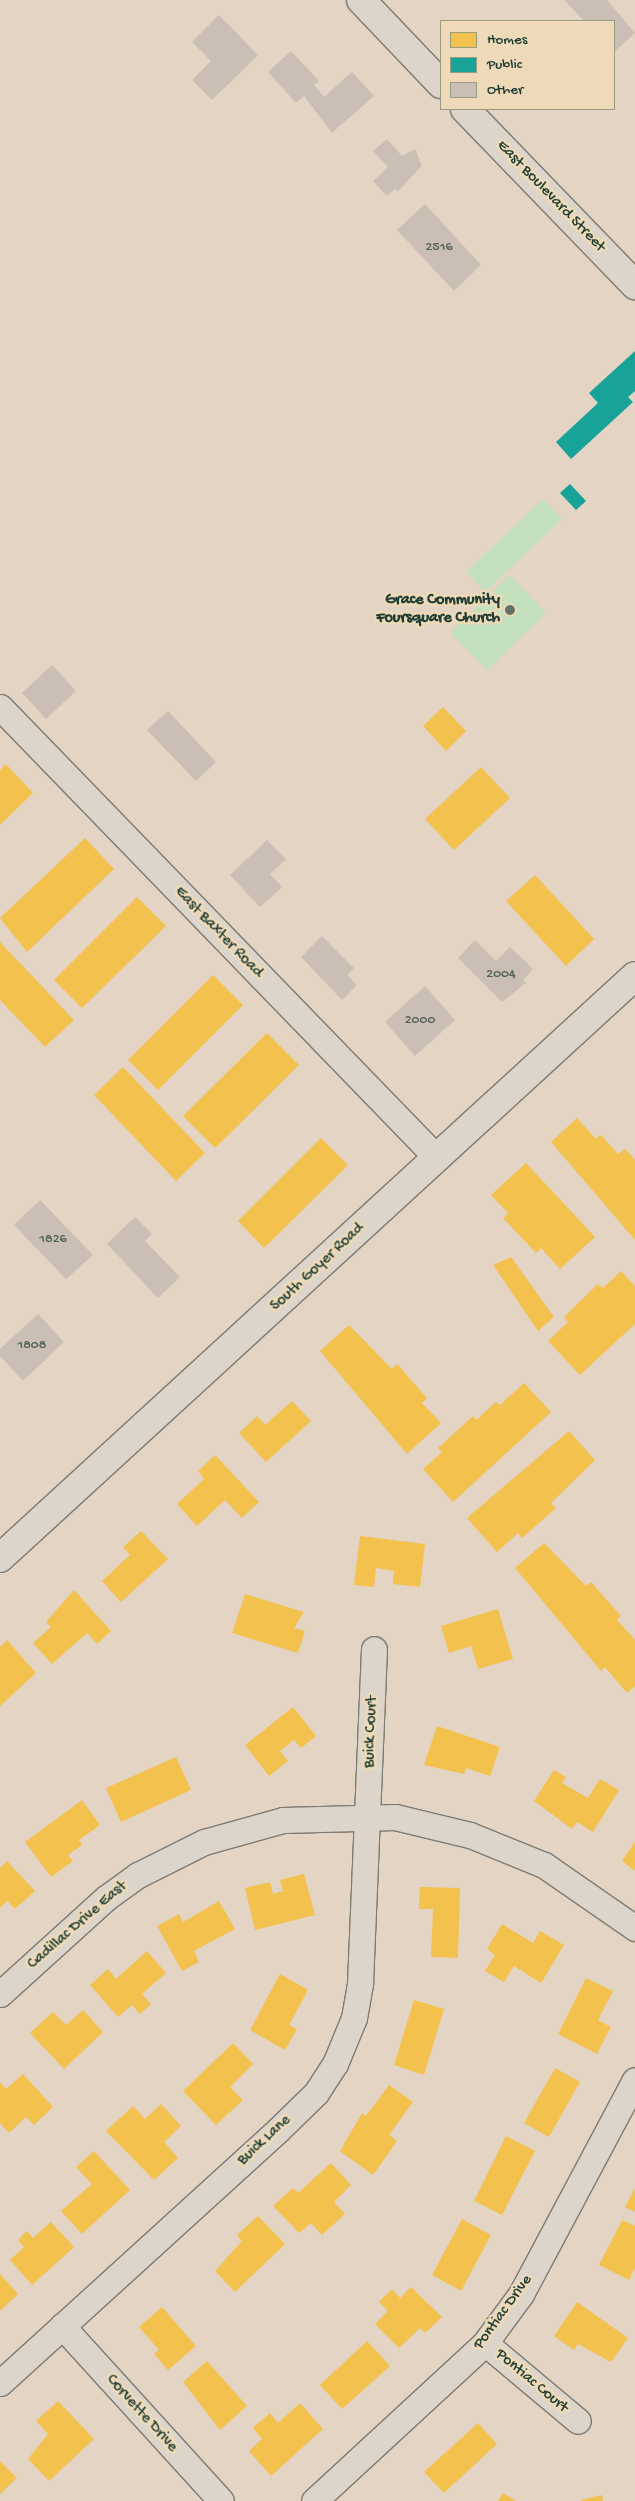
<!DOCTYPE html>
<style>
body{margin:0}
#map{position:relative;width:635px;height:2501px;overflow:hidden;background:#e3d4c4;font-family:"Gochi Hand",sans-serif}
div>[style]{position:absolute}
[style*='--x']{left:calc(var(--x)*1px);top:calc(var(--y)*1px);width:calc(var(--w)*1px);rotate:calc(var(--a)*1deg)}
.green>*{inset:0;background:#c3e1bc}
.homes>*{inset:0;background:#f2c14e}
.public>*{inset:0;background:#17a398}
.building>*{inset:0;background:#cbbeb5}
.roads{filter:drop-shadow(1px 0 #7d7b73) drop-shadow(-1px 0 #7d7b73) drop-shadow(0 1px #7d7b73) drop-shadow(0 -1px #7d7b73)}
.minor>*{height:25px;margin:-12.5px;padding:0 12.5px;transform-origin:12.5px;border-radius:12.5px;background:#ddd5c9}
.tertiary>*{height:28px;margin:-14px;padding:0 14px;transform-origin:14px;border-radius:14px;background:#ddd5c9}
.secondary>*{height:28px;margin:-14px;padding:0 14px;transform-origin:14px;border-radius:14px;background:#ddd5c9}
.dots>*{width:14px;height:14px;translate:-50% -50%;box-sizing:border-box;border:2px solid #eedab8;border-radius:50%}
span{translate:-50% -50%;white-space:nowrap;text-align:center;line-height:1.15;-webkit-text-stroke:5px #eedab8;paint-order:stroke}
.number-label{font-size:14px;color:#506259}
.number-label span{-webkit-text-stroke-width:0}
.street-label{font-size:16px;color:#1f3d34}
.poi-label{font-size:16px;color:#1f3d34;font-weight:700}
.right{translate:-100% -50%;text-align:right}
.legend{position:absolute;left:440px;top:20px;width:175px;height:90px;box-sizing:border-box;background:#eedab8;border:1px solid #9b9b83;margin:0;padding:6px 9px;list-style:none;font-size:15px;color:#1f3d34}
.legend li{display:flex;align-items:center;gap:10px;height:25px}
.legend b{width:25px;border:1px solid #9b9b83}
</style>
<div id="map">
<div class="green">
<i style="clip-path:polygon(543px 499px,562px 519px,485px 592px,466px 572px)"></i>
<i style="clip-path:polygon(510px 575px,546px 613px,487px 670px,450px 632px)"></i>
</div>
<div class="homes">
<i style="clip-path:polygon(443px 707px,466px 731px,446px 751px,423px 726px)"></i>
<i style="clip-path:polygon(6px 764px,33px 793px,0 825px,0 770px)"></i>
<i style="clip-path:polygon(481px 767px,510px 798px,454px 850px,425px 819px)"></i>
<i style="clip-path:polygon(85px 838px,114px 869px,27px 952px,0 918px)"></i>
<i style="clip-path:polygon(535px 875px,594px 939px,566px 966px,506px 901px)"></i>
<i style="clip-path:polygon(137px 897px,166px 926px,82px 1008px,54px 980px)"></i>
<i style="clip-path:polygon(0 942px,74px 1020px,45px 1047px,0 1000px)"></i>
<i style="clip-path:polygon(213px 975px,243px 1005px,158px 1090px,128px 1060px)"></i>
<i style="clip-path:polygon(267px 1033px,299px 1065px,215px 1148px,183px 1116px)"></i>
<i style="clip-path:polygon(123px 1067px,205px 1153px,176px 1181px,94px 1095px)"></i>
<i style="clip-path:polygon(577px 1118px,596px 1139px,601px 1135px,618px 1154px,625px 1149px,635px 1160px,635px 1240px,551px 1142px)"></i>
<i style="clip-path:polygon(321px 1138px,348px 1165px,264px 1248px,238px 1221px)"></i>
<i style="clip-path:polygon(526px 1163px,595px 1237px,560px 1269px,541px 1248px,536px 1253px,503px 1218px,508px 1213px,491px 1195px)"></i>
<i style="clip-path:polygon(511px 1257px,554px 1317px,538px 1331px,493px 1265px)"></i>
<i style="clip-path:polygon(621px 1271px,635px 1286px,635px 1324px,580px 1375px,548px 1341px,568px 1322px,564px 1317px,598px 1284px,603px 1288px)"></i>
<i style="clip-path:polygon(349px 1325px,392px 1369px,397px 1364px,427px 1398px,422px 1403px,441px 1423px,407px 1454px,320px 1351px)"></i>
<i style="clip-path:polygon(524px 1383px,551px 1412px,453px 1502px,423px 1469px,442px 1452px,438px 1448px,473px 1416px,476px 1420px,496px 1402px,500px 1405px)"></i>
<i style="clip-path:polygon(292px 1401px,311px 1421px,266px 1462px,239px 1433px,257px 1416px,265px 1425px)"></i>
<i style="clip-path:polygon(569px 1431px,595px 1460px,551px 1503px,556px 1508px,522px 1538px,518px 1533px,497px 1552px,467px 1518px)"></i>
<i style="clip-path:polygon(215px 1455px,259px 1502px,242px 1518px,225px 1500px,197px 1526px,177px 1504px,204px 1479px,198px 1471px)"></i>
<i style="clip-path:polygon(141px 1531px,168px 1559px,121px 1602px,102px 1581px,130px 1555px,123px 1547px)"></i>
<i style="clip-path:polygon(360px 1536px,425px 1544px,420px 1587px,393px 1584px,394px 1571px,376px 1568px,374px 1587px,354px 1585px)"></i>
<i style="clip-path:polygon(544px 1543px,586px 1586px,591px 1582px,621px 1616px,617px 1620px,635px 1640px,635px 1686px,627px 1693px,605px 1667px,601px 1671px,515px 1568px)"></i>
<i style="clip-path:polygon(74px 1590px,111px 1631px,97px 1644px,87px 1633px,52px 1664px,33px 1643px,51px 1627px,46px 1622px)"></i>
<i style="clip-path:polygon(245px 1594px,304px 1612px,294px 1628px,305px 1631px,298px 1653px,232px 1633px)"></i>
<i style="clip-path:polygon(498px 1609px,513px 1659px,478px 1669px,471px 1646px,449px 1653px,441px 1626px)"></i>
<i style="clip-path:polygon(7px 1640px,36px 1673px,0 1706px,0 1647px)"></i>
<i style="clip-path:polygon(293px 1707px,316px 1736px,301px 1748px,294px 1740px,280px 1751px,288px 1761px,269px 1776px,245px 1745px)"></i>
<i style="clip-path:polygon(437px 1726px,500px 1747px,490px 1776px,466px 1768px,464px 1774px,424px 1765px)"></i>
<i style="clip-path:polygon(176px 1757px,191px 1790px,121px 1822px,106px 1788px)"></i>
<i style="clip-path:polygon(554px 1770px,566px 1777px,562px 1783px,588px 1798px,600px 1779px,619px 1790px,593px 1832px,577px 1822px,572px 1829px,534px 1801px)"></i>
<i style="clip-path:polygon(82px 1800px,100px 1825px,79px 1840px,82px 1845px,68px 1855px,73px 1861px,51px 1877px,25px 1842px)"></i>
<i style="clip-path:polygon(635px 1842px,635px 1871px,622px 1861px)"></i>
<i style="clip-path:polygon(7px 1861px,35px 1891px,15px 1909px,7px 1901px,0 1908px,0 1868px)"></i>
<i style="clip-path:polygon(304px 1874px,315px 1915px,255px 1930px,245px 1888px,270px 1882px,273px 1894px,283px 1891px,280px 1880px)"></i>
<i style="clip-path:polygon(420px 1887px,460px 1888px,458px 1958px,431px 1957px,433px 1909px,419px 1909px)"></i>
<i style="clip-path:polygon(219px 1901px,235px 1929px,194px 1951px,199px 1962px,182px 1971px,157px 1926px,179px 1914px,183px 1922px)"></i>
<i style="clip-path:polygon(502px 1924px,533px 1943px,540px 1931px,564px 1945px,541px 1983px,514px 1966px,504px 1982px,485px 1971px,495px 1955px,487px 1949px)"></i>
<i style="clip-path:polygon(147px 1951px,166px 1973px,142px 1994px,151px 2004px,140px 2014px,132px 2005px,118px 2017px,90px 1985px,108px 1969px,116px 1979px)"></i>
<i style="clip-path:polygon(280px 1974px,308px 1990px,289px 2025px,297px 2029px,285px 2050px,250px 2030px)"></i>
<i style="clip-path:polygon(586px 1978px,613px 1991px,598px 2020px,611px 2027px,597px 2054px,558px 2034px)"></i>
<i style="clip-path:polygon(414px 2000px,444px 2009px,424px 2075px,394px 2065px)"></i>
<i style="clip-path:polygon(83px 2010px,103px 2032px,64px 2069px,30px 2033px,53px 2012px,66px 2025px)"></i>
<i style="clip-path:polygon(233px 2043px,253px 2064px,230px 2087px,243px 2100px,216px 2125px,183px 2091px)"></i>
<i style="clip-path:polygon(555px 2068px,580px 2082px,549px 2137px,524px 2123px)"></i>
<i style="clip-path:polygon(23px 2074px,53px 2107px,34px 2125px,26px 2117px,9px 2133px,0 2123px,0 2082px,6px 2089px)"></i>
<i style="clip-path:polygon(389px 2085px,413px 2102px,389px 2135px,397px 2141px,373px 2175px,340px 2151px,362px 2113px,366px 2116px)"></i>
<i style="clip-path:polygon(161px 2104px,181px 2126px,164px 2142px,178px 2158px,154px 2180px,106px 2131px,133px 2106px,145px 2119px)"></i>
<i style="clip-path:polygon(506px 2136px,535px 2151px,502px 2215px,474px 2201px)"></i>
<i style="clip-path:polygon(94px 2151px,130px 2190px,82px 2234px,61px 2211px,92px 2184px,76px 2167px)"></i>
<i style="clip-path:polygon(331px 2163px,351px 2185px,334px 2202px,345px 2214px,322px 2235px,311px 2223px,299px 2233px,273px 2206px,293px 2188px,298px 2193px)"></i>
<i style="clip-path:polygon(635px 2188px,635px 2212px,625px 2207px)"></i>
<i style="clip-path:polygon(258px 2216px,285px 2244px,235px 2292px,215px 2271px,242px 2241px,237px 2235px)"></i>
<i style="clip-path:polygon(462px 2219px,491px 2235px,461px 2291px,432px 2275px)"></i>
<i style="clip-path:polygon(622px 2220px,635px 2226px,635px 2268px,629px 2280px,599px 2265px)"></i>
<i style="clip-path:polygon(51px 2222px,74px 2247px,32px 2285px,10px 2260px,24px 2247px,18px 2240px,27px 2231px,33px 2238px)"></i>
<i style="clip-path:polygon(0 2274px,18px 2294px,0 2311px)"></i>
<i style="clip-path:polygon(411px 2287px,442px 2317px,425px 2333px,420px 2328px,399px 2348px,375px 2324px,388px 2311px,379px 2302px,392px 2289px,400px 2298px)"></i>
<i style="clip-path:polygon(577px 2302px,628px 2338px,611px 2362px,578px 2344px,574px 2350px,554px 2336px)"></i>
<i style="clip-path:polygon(162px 2307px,196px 2346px,168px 2370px,154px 2354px,159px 2350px,139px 2327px)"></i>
<i style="clip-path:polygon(367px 2341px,390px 2366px,342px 2409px,320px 2385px)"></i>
<i style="clip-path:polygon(207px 2361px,247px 2406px,220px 2430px,183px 2382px)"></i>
<i style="clip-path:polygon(58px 2401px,94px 2439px,49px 2481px,28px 2459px,48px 2434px,36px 2421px)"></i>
<i style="clip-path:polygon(300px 2403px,323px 2429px,271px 2476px,249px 2451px,262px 2439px,253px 2428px,270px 2413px,278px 2423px)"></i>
<i style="clip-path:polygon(478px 2423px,497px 2444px,444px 2493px,424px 2472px)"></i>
<i style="clip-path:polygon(0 2461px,17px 2478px,0 2494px)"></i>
<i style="clip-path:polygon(503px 2493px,516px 2501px,498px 2501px)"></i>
<i style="clip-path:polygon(602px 2495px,603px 2501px,581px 2501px,581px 2500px)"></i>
</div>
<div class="public">
<i style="clip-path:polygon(635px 351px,635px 391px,628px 397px,633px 402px,571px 459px,556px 442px,598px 403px,589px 393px)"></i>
<i style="clip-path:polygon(570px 484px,586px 501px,576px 510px,560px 493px)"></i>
</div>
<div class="building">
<i style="clip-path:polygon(564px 0,607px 0,635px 33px,614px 52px,614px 21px,584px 21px)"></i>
<i style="clip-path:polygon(219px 15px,258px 55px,212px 100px,192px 80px,211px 61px,192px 42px)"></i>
<i style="clip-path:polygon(291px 51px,319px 81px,314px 85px,324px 97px,352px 72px,374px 96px,332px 133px,304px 96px,296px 103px,268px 72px)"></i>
<i style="clip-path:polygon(387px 139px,402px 156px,415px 149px,422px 166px,398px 191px,395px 189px,387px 196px,373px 181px,388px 167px,373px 151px)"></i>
<i style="clip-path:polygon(425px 204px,481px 265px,454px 291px,397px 230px)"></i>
<i style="clip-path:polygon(52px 665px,76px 691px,46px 719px,22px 693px)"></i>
<i style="clip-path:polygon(168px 711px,216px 762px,196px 781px,147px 730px)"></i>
<i style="clip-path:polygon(267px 840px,286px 859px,270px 874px,282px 887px,260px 907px,230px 875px)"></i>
<i style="clip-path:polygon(322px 936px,354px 968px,347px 975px,357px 985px,342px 1000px,301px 957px)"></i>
<i style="clip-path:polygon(475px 940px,496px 961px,510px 947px,533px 969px,523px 980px,526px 983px,502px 1002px,458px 958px)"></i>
<i style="clip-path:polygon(425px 986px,455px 1020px,415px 1056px,385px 1022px)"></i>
<i style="clip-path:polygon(40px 1200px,93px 1255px,66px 1279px,14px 1225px)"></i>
<i style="clip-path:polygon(135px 1217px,152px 1234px,145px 1241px,180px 1277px,158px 1298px,107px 1244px)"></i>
<i style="clip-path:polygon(38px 1314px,64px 1342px,23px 1381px,0 1356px,0 1349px)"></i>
</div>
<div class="roads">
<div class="minor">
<i style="--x:0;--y:707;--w:628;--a:45.9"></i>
<i style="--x:0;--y:1994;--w:143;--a:-42.2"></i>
<i style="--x:106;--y:1898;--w:39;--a:-36"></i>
<i style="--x:138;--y:1875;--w:74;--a:-26.6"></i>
<i style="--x:204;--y:1842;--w:82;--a:-15.6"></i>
<i style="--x:283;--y:1820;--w:112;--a:-1.5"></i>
<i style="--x:395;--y:1817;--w:77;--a:13.5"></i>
<i style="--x:470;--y:1835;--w:80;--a:22.1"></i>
<i style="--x:544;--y:1865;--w:111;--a:34.7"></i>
<i style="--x:62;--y:2326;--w:236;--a:47.7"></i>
<i style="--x:485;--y:2343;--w:121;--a:40"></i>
<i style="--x:0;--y:2383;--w:376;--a:-42.3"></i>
<i style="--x:278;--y:2130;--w:53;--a:-44.2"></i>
<i style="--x:316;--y:2093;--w:35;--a:-57"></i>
<i style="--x:335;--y:2064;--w:50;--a:-67.6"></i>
<i style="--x:354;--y:2018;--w:36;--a:-80"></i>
<i style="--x:360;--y:1983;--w:334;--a:-87.6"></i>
<i style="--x:314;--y:2501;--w:233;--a:-42.7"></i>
<i style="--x:485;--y:2343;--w:61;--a:-53.7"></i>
<i style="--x:521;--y:2294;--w:242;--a:-62"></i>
</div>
<div class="tertiary">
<i style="--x:0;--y:1558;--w:861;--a:-42.51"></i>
</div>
<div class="secondary">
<i style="--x:361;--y:0;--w:116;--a:46.4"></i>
<i style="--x:465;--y:109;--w:245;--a:46"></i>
</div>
</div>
<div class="dots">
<i style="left:510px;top:610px;background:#647266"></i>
</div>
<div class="number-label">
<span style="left:439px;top:248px">2516</span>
<span style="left:501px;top:975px">2004</span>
<span style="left:420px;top:1021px">2000</span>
<span style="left:53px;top:1240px">1826</span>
<span style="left:32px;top:1346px">1808</span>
</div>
<div class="street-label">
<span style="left:550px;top:197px;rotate:46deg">East Boulevard Street</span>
<span style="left:218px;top:933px;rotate:46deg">East Baxter Road</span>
<span style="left:318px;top:1268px;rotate:-43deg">South Goyer Road</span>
<span style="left:372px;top:1732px;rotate:-88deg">Buick Court</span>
<span style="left:78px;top:1926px;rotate:-41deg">Cadillac Drive East</span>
<span style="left:265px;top:2141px;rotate:-43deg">Buick Lane</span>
<span style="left:504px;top:2313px;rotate:-54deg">Pontiac Drive</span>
<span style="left:531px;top:2382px;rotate:40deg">Pontiac Court</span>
<span style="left:141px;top:2414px;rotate:48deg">Corvette Drive</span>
</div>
<div class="poi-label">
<span class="right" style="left:500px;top:610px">Grace Community<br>Foursquare Church</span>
</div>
<ul class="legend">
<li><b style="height:14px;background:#f2c14e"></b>Homes</li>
<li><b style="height:14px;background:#17a398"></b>Public</li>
<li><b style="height:14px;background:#cbbeb5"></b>Other</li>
</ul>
</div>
